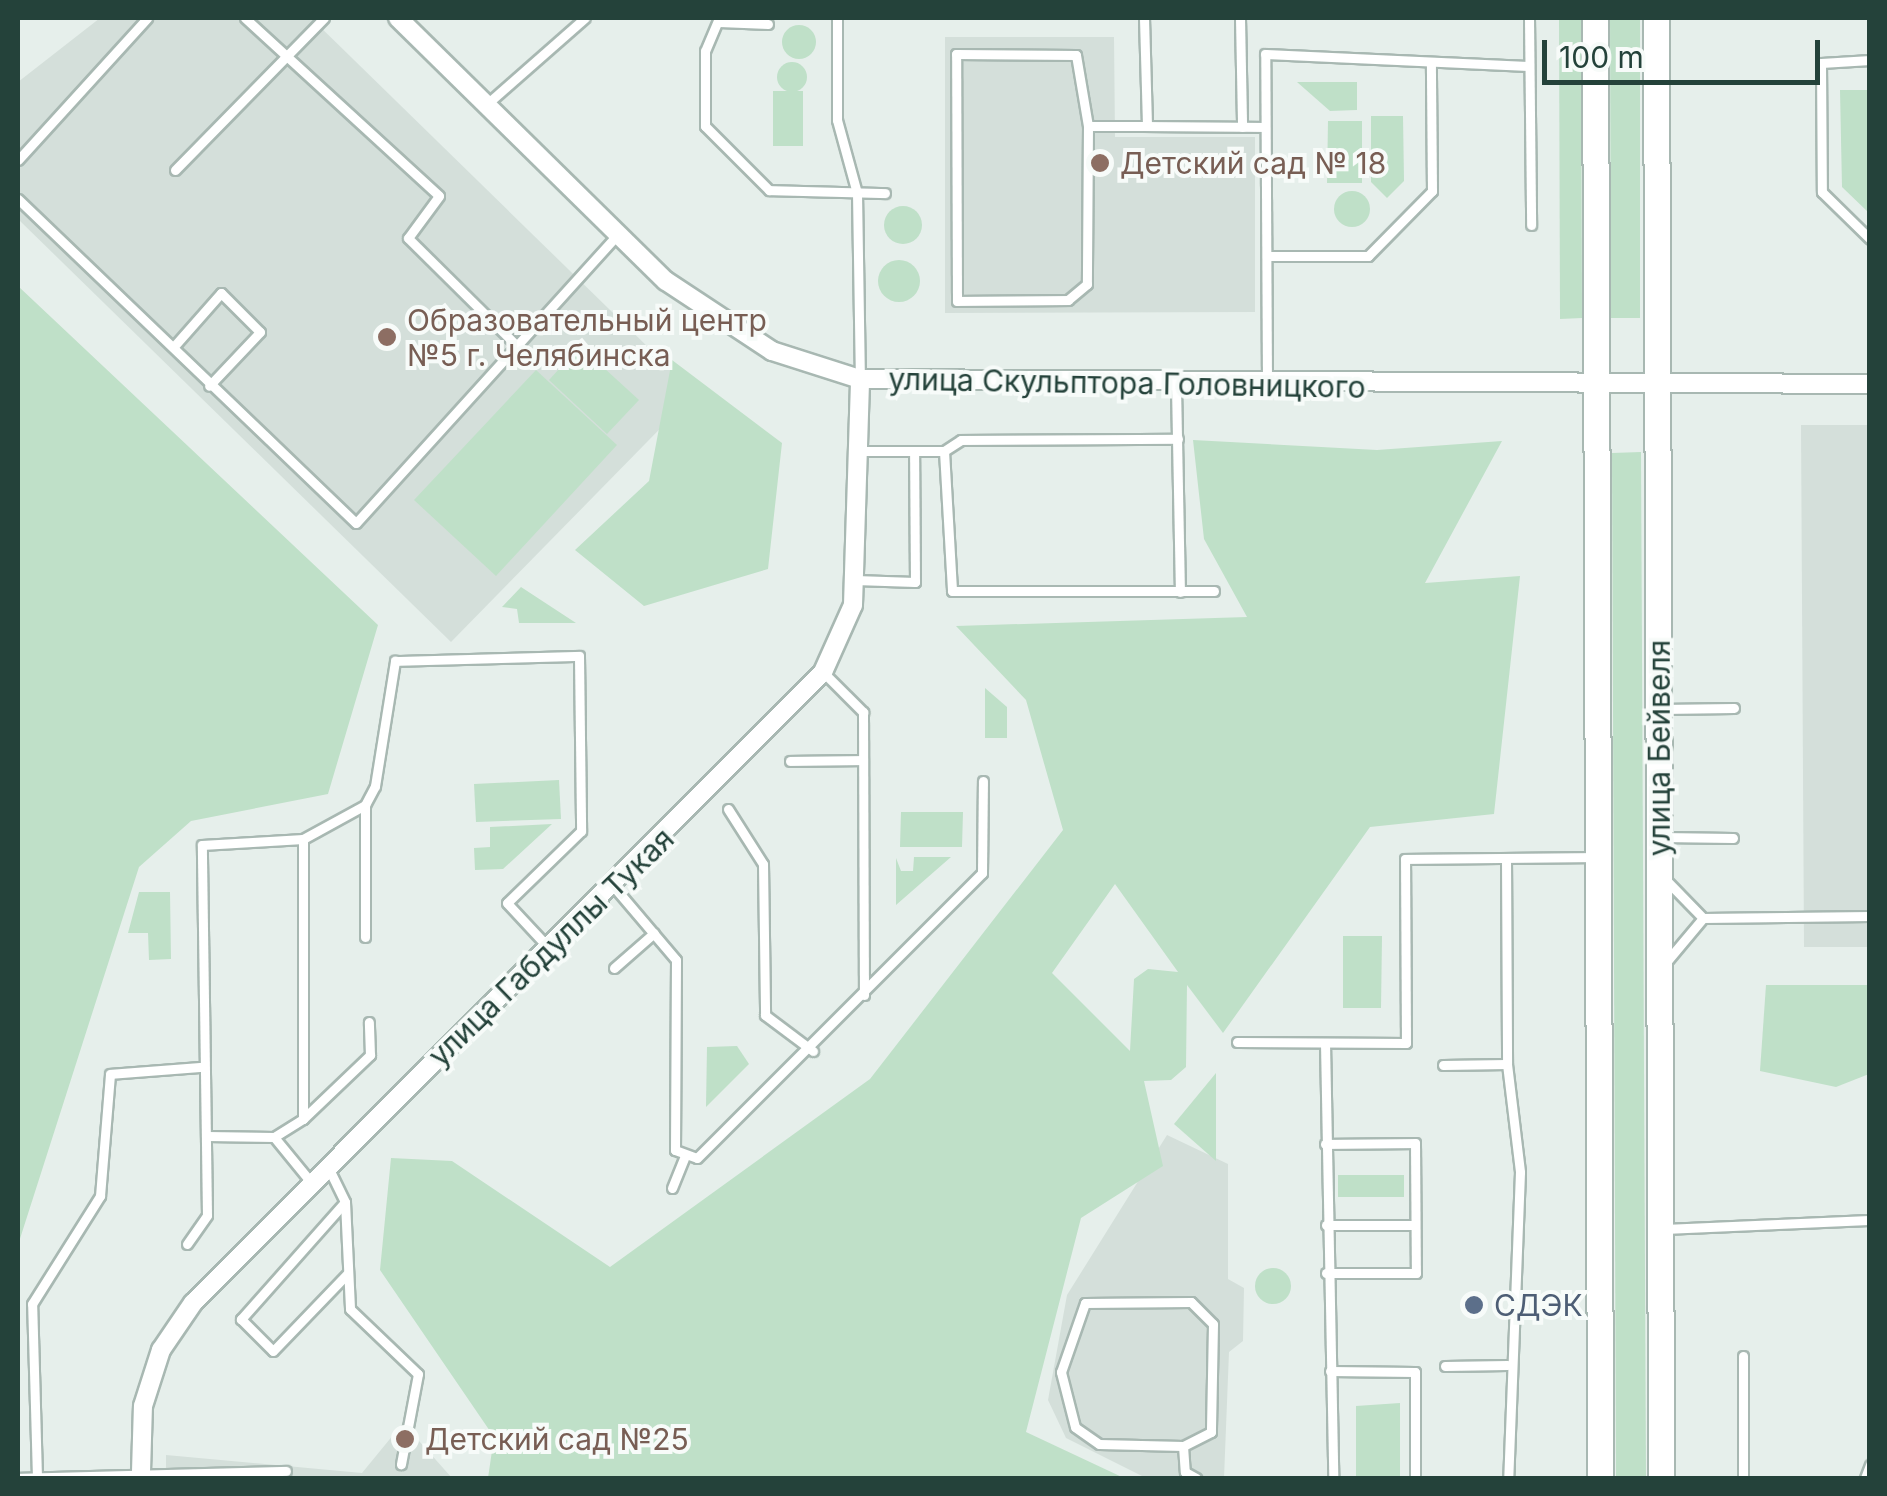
<!DOCTYPE html>
<meta charset="utf-8">
<style>
body{margin:0}
#map{position:relative;width:1887px;height:1496px;overflow:hidden;background:#e6efeb;font-family:Inter,sans-serif}
div>[style]{position:absolute}
[style*='--x']{left:calc(var(--x)*1px);top:calc(var(--y)*1px);width:calc(var(--w)*1px);rotate:calc(var(--a)*1deg)}
.built>*{inset:0;background:#d4dfda}
.green>*{inset:0;background:#bfe0c8}
.round{border-radius:50%}
.roads{filter:drop-shadow(2px 0 #a8b8b2) drop-shadow(-2px 0 #a8b8b2) drop-shadow(0 2px #a8b8b2) drop-shadow(0 -2px #a8b8b2)}
.service>*{height:9px;margin:-4.5px;padding:0 4.5px;transform-origin:4.5px;border-radius:4.5px;background:#fff}
.minor>*{height:18px;margin:-9px;padding:0 9px;transform-origin:9px;border-radius:9px;background:#fff}
.secondary>*{height:25px;margin:-12.5px;padding:0 12.5px;transform-origin:12.5px;border-radius:12.5px;background:#fff}
.dots>*{width:28px;height:28px;translate:-50% -50%;box-sizing:border-box;border:5px solid #f7fbf9;border-radius:50%}
span{translate:-50% -50%;white-space:nowrap;text-align:center;line-height:1.15;-webkit-text-stroke:8px #f7fbf9;paint-order:stroke}
.education-label{font-size:30px;color:#785e54}
.left{translate:0 -50%;text-align:left}
.street-label{font-size:30px;color:#24423a}
.service-label{font-size:30px;color:#4e5e75}
.frame{position:absolute;inset:0;border:20px solid #24423a;pointer-events:none}
.scale{position:absolute;left:1542px;top:40px;width:278px;height:45px;box-sizing:border-box;border:5px solid #24423a;border-top:0;padding-left:12px;font-size:30px;line-height:35px;white-space:nowrap;color:#24423a;-webkit-text-stroke:8px #f7fbf9;paint-order:stroke}
</style>
<div id="map">
<div class="built">
<i style="clip-path:polygon(100px 18px,311px 18px,695px 393px,451px 642px,18px 219px,18px 82px)"></i>
<i style="clip-path:polygon(945px 37px,1114px 37px,1115px 137px,1255px 137px,1255px 312px,945px 313px)"></i>
<i style="clip-path:polygon(1801px 425px,1869px 425px,1869px 947px,1804px 947px)"></i>
<i style="clip-path:polygon(1167px 1135px,1228px 1164px,1228px 1279px,1244px 1288px,1243px 1341px,1229px 1352px,1224px 1478px,1146px 1478px,1066px 1438px,1048px 1400px,1067px 1295px)"></i>
<i style="clip-path:polygon(403px 1423px,452px 1478px,166px 1478px,166px 1455px,362px 1473px)"></i>
</div>
<div class="green">
<i style="clip-path:polygon(1559px 18px,1581px 18px,1582px 318px,1560px 319px)"></i>
<i style="clip-path:polygon(1610px 18px,1640px 18px,1640px 318px,1611px 318px)"></i>
<i class="round" style="left:782px;top:25px;width:34px;height:34px"></i>
<i class="round" style="left:777px;top:62px;width:30px;height:30px"></i>
<i style="clip-path:polygon(1297px 82px,1357px 82px,1357px 110px,1330px 111px)"></i>
<i style="clip-path:polygon(1840px 90px,1869px 90px,1869px 213px,1842px 187px)"></i>
<i style="clip-path:polygon(773px 91px,803px 91px,803px 146px,773px 146px)"></i>
<i style="clip-path:polygon(1371px 116px,1403px 116px,1404px 181px,1387px 198px,1371px 182px)"></i>
<i style="clip-path:polygon(1328px 121px,1362px 121px,1362px 183px,1327px 183px)"></i>
<i class="round" style="left:1334px;top:191px;width:36px;height:36px"></i>
<i class="round" style="left:884px;top:206px;width:38px;height:38px"></i>
<i class="round" style="left:878px;top:260px;width:42px;height:42px"></i>
<i style="clip-path:polygon(18px 286px,378px 625px,328px 794px,191px 821px,139px 867px,18px 1245px)"></i>
<i style="clip-path:polygon(580px 346px,639px 400px,607px 434px,549px 380px)"></i>
<i style="clip-path:polygon(672px 360px,782px 443px,768px 569px,644px 606px,575px 550px,649px 481px)"></i>
<i style="clip-path:polygon(536px 370px,617px 445px,496px 576px,414px 500px)"></i>
<i style="clip-path:polygon(evenodd,1193px 440px,1377px 450px,1502px 441px,1425px 583px,1520px 576px,1494px 814px,1370px 827px,1223px 1033px,1187px 985px,1186px 1067px,1171px 1080px,1144px 1081px,1163px 1166px,1081px 1218px,1026px 1432px,1124px 1478px,488px 1478px,494px 1437px,380px 1270px,391px 1158px,452px 1161px,610px 1267px,870px 1079px,1063px 830px,1026px 700px,956px 626px,1247px 617px,1204px 539px,1193px 440px,1115px 884px,1178px 972px,1148px 969px,1134px 979px,1130px 1051px,1052px 973px,1115px 884px)"></i>
<i style="clip-path:polygon(1641px 452px,1646px 1478px,1616px 1478px,1612px 453px)"></i>
<i style="clip-path:polygon(521px 587px,576px 623px,519px 623px,517px 609px,502px 607px)"></i>
<i style="clip-path:polygon(985px 688px,1007px 707px,1007px 738px,985px 738px)"></i>
<i style="clip-path:polygon(559px 780px,561px 819px,476px 822px,474px 784px)"></i>
<i style="clip-path:polygon(901px 812px,963px 812px,962px 847px,900px 847px)"></i>
<i style="clip-path:polygon(552px 824px,503px 869px,475px 870px,474px 848px,490px 847px,490px 827px)"></i>
<i style="clip-path:polygon(914px 857px,951px 857px,896px 905px,896px 858px,901px 871px,913px 871px)"></i>
<i style="clip-path:polygon(139px 892px,170px 892px,171px 959px,149px 960px,148px 933px,128px 933px)"></i>
<i style="clip-path:polygon(1343px 936px,1382px 936px,1381px 1008px,1343px 1008px)"></i>
<i style="clip-path:polygon(1766px 985px,1869px 985px,1869px 1074px,1836px 1087px,1760px 1071px)"></i>
<i style="clip-path:polygon(737px 1046px,749px 1064px,706px 1107px,707px 1047px)"></i>
<i style="clip-path:polygon(1216px 1073px,1216px 1161px,1174px 1124px)"></i>
<i style="clip-path:polygon(1338px 1175px,1404px 1175px,1404px 1197px,1338px 1197px)"></i>
<i class="round" style="left:1255px;top:1268px;width:36px;height:36px"></i>
<i style="clip-path:polygon(1400px 1403px,1400px 1478px,1356px 1478px,1356px 1406px)"></i>
</div>
<div class="roads">
<div class="service">
<i style="--x:245;--y:18;--w:263;--a:42.5"></i>
<i style="--x:439;--y:196;--w:52;--a:126.4"></i>
<i style="--x:408;--y:238;--w:152;--a:44.7"></i>
<i style="--x:719;--y:18;--w:36;--a:113"></i>
<i style="--x:705;--y:51;--w:75;--a:90"></i>
<i style="--x:705;--y:126;--w:91;--a:45"></i>
<i style="--x:769;--y:190;--w:116;--a:1.5"></i>
<i style="--x:837;--y:18;--w:102;--a:90"></i>
<i style="--x:837;--y:120;--w:76;--a:74.7"></i>
<i style="--x:857;--y:193;--w:186;--a:89.1"></i>
<i style="--x:1144;--y:18;--w:108;--a:88.4"></i>
<i style="--x:1147;--y:126;--w:118;--a:0.5"></i>
<i style="--x:1240;--y:18;--w:109;--a:88.9"></i>
<i style="--x:1529;--y:18;--w:207;--a:89.4"></i>
<i style="--x:719;--y:22;--w:49;--a:2.3"></i>
<i style="--x:1870;--y:60;--w:49;--a:176.5"></i>
<i style="--x:1821;--y:63;--w:129;--a:89.6"></i>
<i style="--x:1822;--y:192;--w:67;--a:44.4"></i>
<i style="--x:487;--y:104;--w:130;--a:-41.3"></i>
<i style="--x:1088;--y:126;--w:158;--a:90.4"></i>
<i style="--x:1087;--y:284;--w:25;--a:140"></i>
<i style="--x:1068;--y:300;--w:111;--a:179.5"></i>
<i style="--x:957;--y:301;--w:247;--a:-90.2"></i>
<i style="--x:956;--y:54;--w:120;--a:0.5"></i>
<i style="--x:1076;--y:55;--w:72;--a:80.4"></i>
<i style="--x:1088;--y:126;--w:59;--a:0"></i>
<i style="--x:18;--y:160;--w:192;--a:-47.7"></i>
<i style="--x:175;--y:170;--w:213;--a:-45.6"></i>
<i style="--x:18;--y:199;--w:468;--a:43.8"></i>
<i style="--x:356;--y:523;--w:387;--a:-47.8"></i>
<i style="--x:1267;--y:256;--w:101;--a:0"></i>
<i style="--x:1368;--y:256;--w:91;--a:-45.4"></i>
<i style="--x:1432;--y:191;--w:126;--a:-90.5"></i>
<i style="--x:176;--y:344;--w:68;--a:-48.6"></i>
<i style="--x:221;--y:293;--w:55;--a:45"></i>
<i style="--x:260;--y:332;--w:74;--a:133.4"></i>
<i style="--x:1267;--y:383;--w:329;--a:-90.3"></i>
<i style="--x:1265;--y:54;--w:264;--a:2.6"></i>
<i style="--x:1176;--y:386;--w:206;--a:88.9"></i>
<i style="--x:862;--y:451;--w:82;--a:0"></i>
<i style="--x:944;--y:451;--w:140;--a:86.7"></i>
<i style="--x:952;--y:591;--w:262;--a:0"></i>
<i style="--x:944;--y:451;--w:20;--a:-33"></i>
<i style="--x:961;--y:440;--w:217;--a:-0.3"></i>
<i style="--x:855;--y:580;--w:60;--a:1.9"></i>
<i style="--x:915;--y:582;--w:131;--a:-90.4"></i>
<i style="--x:823;--y:672;--w:57;--a:45"></i>
<i style="--x:863;--y:712;--w:283;--a:89.8"></i>
<i style="--x:1661;--y:709;--w:73;--a:-0.8"></i>
<i style="--x:790;--y:761;--w:73;--a:-0.8"></i>
<i style="--x:365;--y:805;--w:132;--a:90"></i>
<i style="--x:728;--y:809;--w:65;--a:57.5"></i>
<i style="--x:763;--y:864;--w:151;--a:89.2"></i>
<i style="--x:765;--y:1015;--w:60;--a:36.9"></i>
<i style="--x:1661;--y:837;--w:72;--a:0.8"></i>
<i style="--x:1506;--y:858;--w:206;--a:89.7"></i>
<i style="--x:1507;--y:1064;--w:109;--a:83.1"></i>
<i style="--x:1520;--y:1172;--w:306;--a:92.2"></i>
<i style="--x:1664;--y:878;--w:56;--a:45.7"></i>
<i style="--x:1703;--y:918;--w:167;--a:-0.7"></i>
<i style="--x:615;--y:888;--w:94;--a:49.7"></i>
<i style="--x:676;--y:960;--w:190;--a:90.3"></i>
<i style="--x:675;--y:1150;--w:23;--a:20"></i>
<i style="--x:697;--y:1158;--w:403;--a:-45"></i>
<i style="--x:982;--y:873;--w:92;--a:-89.4"></i>
<i style="--x:1667;--y:961;--w:56;--a:-50.1"></i>
<i style="--x:614;--y:968;--w:53;--a:-41.2"></i>
<i style="--x:1237;--y:1042;--w:169;--a:0.3"></i>
<i style="--x:1406;--y:1043;--w:184;--a:-90.3"></i>
<i style="--x:1405;--y:859;--w:191;--a:-0.6"></i>
<i style="--x:1325;--y:1043;--w:435;--a:88.9"></i>
<i style="--x:1443;--y:1065;--w:64;--a:-0.9"></i>
<i style="--x:303;--y:1119;--w:280;--a:-90"></i>
<i style="--x:303;--y:839;--w:71;--a:-28.7"></i>
<i style="--x:365;--y:805;--w:21;--a:-62"></i>
<i style="--x:375;--y:786;--w:127;--a:-80.9"></i>
<i style="--x:395;--y:661;--w:184;--a:-1.6"></i>
<i style="--x:579;--y:656;--w:175;--a:89.3"></i>
<i style="--x:581;--y:831;--w:103;--a:135.8"></i>
<i style="--x:507;--y:903;--w:62;--a:47"></i>
<i style="--x:207;--y:1136;--w:67;--a:0.9"></i>
<i style="--x:274;--y:1137;--w:34;--a:-32"></i>
<i style="--x:303;--y:1119;--w:93;--a:-43.7"></i>
<i style="--x:370;--y:1055;--w:33;--a:-92"></i>
<i style="--x:274;--y:1137;--w:57;--a:50.7"></i>
<i style="--x:1325;--y:1144;--w:90;--a:-0.6"></i>
<i style="--x:1415;--y:1143;--w:130;--a:89.6"></i>
<i style="--x:1416;--y:1273;--w:90;--a:180"></i>
<i style="--x:328;--y:1167;--w:39;--a:64"></i>
<i style="--x:345;--y:1202;--w:107;--a:87.3"></i>
<i style="--x:350;--y:1309;--w:94;--a:43.7"></i>
<i style="--x:418;--y:1374;--w:92;--a:100.7"></i>
<i style="--x:672;--y:1188;--w:35;--a:-68"></i>
<i style="--x:345;--y:1202;--w:157;--a:131.6"></i>
<i style="--x:241;--y:1319;--w:45;--a:45"></i>
<i style="--x:273;--y:1351;--w:108;--a:-46.1"></i>
<i style="--x:1326;--y:1225;--w:89;--a:0"></i>
<i style="--x:1663;--y:1229;--w:207;--a:-2.5"></i>
<i style="--x:187;--y:1244;--w:35;--a:-55"></i>
<i style="--x:207;--y:1215;--w:370;--a:-90.8"></i>
<i style="--x:202;--y:845;--w:101;--a:-3.4"></i>
<i style="--x:1191;--y:1302;--w:31;--a:45"></i>
<i style="--x:1213;--y:1324;--w:108;--a:91.1"></i>
<i style="--x:1211;--y:1432;--w:31;--a:153"></i>
<i style="--x:1183;--y:1446;--w:84;--a:-178.6"></i>
<i style="--x:1099;--y:1444;--w:29;--a:-145"></i>
<i style="--x:1075;--y:1427;--w:57;--a:-104.3"></i>
<i style="--x:1061;--y:1372;--w:73;--a:-70.8"></i>
<i style="--x:1085;--y:1303;--w:106;--a:-0.5"></i>
<i style="--x:1743;--y:1356;--w:122;--a:90"></i>
<i style="--x:1445;--y:1366;--w:62;--a:-0.9"></i>
<i style="--x:1330;--y:1371;--w:85;--a:0.7"></i>
<i style="--x:1415;--y:1372;--w:106;--a:90"></i>
<i style="--x:1183;--y:1446;--w:26;--a:86"></i>
<i style="--x:1185;--y:1472;--w:13;--a:29"></i>
<i style="--x:18;--y:1478;--w:268;--a:-1.5"></i>
<i style="--x:37;--y:1478;--w:174;--a:-91.6"></i>
<i style="--x:32;--y:1304;--w:128;--a:-57.8"></i>
<i style="--x:100;--y:1196;--w:122;--a:-85.3"></i>
<i style="--x:110;--y:1074;--w:92;--a:-4.4"></i>
<i style="--x:1865;--y:1478;--w:14;--a:-69"></i>
</div>
<div class="minor">
<i style="--x:398;--y:18;--w:375;--a:44.5"></i>
<i style="--x:666;--y:281;--w:127;--a:33.4"></i>
<i style="--x:772;--y:351;--w:92;--a:17.7"></i>
<i style="--x:860;--y:379;--w:1010;--a:0.28"></i>
<i style="--x:141;--y:1472;--w:66;--a:-88.3"></i>
<i style="--x:143;--y:1406;--w:59;--a:-72.2"></i>
<i style="--x:161;--y:1350;--w:57;--a:-55.8"></i>
<i style="--x:193;--y:1303;--w:892;--a:-45.05"></i>
<i style="--x:823;--y:672;--w:73;--a:-65.9"></i>
<i style="--x:853;--y:605;--w:226;--a:-88.2"></i>
</div>
<div class="secondary">
<i style="--x:1595;--y:18;--w:1460;--a:89.8"></i>
<i style="--x:1656;--y:18;--w:1460;--a:89.8"></i>
</div>
</div>
<div class="dots">
<i style="left:1100px;top:163px;background:#8d6e63"></i>
<i style="left:387px;top:337px;background:#8d6e63"></i>
<i style="left:1474px;top:1305px;background:#5c6f8a"></i>
<i style="left:405px;top:1439px;background:#8d6e63"></i>
</div>
<div class="education-label">
<span class="left" style="left:1120px;top:163px">Детский сад № 18</span>
<span class="left" style="left:407px;top:337px">Образовательный центр<br>№5 г. Челябинска</span>
<span class="left" style="left:425px;top:1439px">Детский сад №25</span>
</div>
<div class="street-label">
<span style="left:1127px;top:383px;rotate:1deg">улица Скульптора Головницкого</span>
<span style="left:1659px;top:748px;rotate:-90deg">улица Бейвеля</span>
<span style="left:551px;top:947px;rotate:-44deg">улица Габдуллы Тукая</span>
</div>
<div class="service-label">
<span class="left" style="left:1494px;top:1305px">СДЭК</span>
</div>
<div class="frame"></div>
<div class="scale">100 m</div>
</div>
